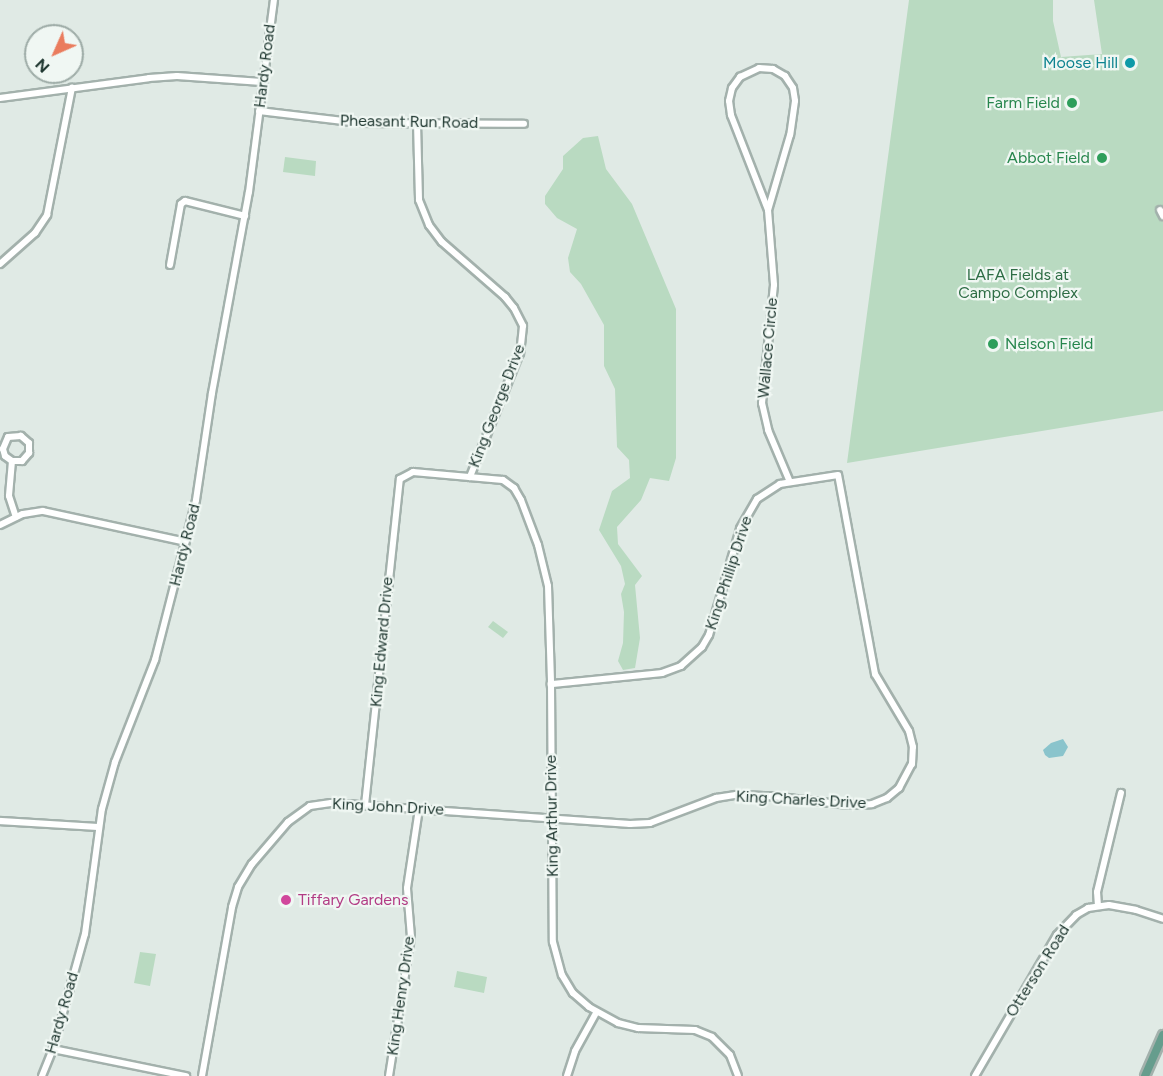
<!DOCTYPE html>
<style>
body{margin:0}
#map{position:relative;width:1163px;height:1076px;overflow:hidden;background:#e0eae5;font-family:Figtree,sans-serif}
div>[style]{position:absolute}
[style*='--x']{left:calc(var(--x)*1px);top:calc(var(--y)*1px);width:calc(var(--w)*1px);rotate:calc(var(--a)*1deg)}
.green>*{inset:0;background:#b9dac1}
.water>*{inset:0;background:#8ac4cc}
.roads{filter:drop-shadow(2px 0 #a3b1ac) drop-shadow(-2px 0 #a3b1ac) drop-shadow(0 2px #a3b1ac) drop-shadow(0 -2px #a3b1ac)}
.minor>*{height:6px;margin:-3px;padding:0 3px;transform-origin:3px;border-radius:3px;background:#fff}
.major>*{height:8px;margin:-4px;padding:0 4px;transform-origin:4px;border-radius:4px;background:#669d8d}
.dots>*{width:16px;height:16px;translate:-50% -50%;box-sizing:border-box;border:3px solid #f0f7f3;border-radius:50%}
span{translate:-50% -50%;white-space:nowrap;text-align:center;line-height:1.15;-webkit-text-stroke:4.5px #f0f7f3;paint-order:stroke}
.culture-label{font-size:16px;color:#0d838f}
.right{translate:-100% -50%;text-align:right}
.street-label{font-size:16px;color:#213932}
.leisure-label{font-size:16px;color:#27864d}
.left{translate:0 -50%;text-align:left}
.park-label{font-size:16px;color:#2e6d45}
.hotel-label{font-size:16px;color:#b23c85}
.north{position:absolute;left:24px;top:24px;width:60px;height:60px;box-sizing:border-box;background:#f0f7f3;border:2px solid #9daba6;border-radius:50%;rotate:225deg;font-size:16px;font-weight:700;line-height:24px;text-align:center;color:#213932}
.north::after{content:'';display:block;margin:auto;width:21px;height:27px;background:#ea7c5d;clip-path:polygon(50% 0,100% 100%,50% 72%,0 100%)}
</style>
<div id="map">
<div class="green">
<i style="clip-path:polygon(909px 0,1053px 0,1053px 21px,1061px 57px,1102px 54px,1094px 0,1163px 0,1163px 411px,847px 463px)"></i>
<i style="clip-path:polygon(598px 136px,606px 169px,632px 204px,676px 309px,676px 458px,669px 481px,650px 478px,641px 500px,617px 527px,618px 544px,642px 576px,635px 585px,640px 638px,635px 668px,623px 670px,618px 661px,623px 643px,624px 612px,621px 594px,625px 584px,621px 566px,599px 530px,612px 491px,630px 478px,629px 460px,617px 447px,615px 389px,604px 366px,604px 325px,581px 284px,570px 272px,568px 258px,577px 229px,557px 218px,545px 204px,545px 196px,563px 169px,563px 156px,583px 138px)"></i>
<i style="clip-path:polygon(285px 157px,316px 161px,315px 176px,283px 172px)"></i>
<i style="clip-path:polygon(493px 621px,508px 632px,503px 638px,488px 627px)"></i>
<i style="clip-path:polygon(140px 952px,156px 954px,150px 986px,134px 983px)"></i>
<i style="clip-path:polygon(457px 971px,487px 977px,484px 993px,454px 987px)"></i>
</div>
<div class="water">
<i style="clip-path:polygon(1063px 739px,1068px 747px,1063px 756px,1049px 758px,1045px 755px,1043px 750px,1051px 743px)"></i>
</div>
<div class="roads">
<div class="minor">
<i style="--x:0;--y:98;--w:150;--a:-7.6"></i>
<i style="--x:149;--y:78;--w:28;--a:-4"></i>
<i style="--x:177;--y:76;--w:85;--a:4"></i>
<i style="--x:259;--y:111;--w:102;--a:6.8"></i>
<i style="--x:360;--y:123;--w:164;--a:0.3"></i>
<i style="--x:417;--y:123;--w:77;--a:88.5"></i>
<i style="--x:419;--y:200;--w:27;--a:68"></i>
<i style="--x:429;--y:225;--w:21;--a:53"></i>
<i style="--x:442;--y:242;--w:84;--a:41.1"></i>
<i style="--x:505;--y:297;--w:14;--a:51"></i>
<i style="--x:514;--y:308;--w:20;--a:63"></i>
<i style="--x:523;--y:326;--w:27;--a:96"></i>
<i style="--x:520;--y:353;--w:134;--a:112"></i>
<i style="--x:768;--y:210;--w:102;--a:-111.3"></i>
<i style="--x:731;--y:115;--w:14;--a:-98"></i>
<i style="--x:729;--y:101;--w:13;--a:-77"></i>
<i style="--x:732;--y:88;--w:14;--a:-54"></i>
<i style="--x:740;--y:77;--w:21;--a:-25"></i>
<i style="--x:759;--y:68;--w:14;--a:4"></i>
<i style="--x:773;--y:69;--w:14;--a:30"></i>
<i style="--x:785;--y:76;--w:14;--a:56"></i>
<i style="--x:793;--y:88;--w:13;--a:81"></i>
<i style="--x:795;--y:101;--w:34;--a:98"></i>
<i style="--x:790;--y:135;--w:78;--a:106.3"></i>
<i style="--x:768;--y:210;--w:75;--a:85.4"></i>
<i style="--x:774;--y:285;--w:119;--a:95.8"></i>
<i style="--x:762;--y:403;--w:28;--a:77"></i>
<i style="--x:768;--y:430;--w:56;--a:67.1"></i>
<i style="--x:1160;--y:210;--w:7;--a:63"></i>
<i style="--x:0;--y:264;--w:47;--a:-41.5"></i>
<i style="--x:35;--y:233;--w:22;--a:-56"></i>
<i style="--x:47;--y:215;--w:130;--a:-78.9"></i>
<i style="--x:170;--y:265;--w:62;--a:-79.8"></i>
<i style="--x:181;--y:204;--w:5;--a:-37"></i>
<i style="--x:185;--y:201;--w:62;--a:14"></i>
<i style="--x:12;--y:461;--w:10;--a:0"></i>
<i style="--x:22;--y:461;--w:11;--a:-49"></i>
<i style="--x:29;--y:453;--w:10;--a:-90"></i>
<i style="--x:29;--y:443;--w:11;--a:-139"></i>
<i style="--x:21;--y:436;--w:13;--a:176"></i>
<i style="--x:8;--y:437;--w:13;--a:113"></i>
<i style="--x:3;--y:449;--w:7;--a:74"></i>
<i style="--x:5;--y:456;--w:9;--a:36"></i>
<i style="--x:12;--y:461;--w:35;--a:95"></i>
<i style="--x:9;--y:496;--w:22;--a:72"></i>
<i style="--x:0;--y:525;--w:25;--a:-26"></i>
<i style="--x:23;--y:514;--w:20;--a:-9"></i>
<i style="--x:43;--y:511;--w:146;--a:12.2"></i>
<i style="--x:365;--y:805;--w:328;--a:-83.9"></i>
<i style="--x:400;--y:479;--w:15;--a:-28"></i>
<i style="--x:413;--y:472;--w:90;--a:5.1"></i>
<i style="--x:503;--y:480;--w:14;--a:36"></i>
<i style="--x:514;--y:488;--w:14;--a:60"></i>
<i style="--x:521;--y:500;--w:48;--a:69.3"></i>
<i style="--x:538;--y:545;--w:42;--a:76.3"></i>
<i style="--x:548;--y:586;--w:98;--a:88.2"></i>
<i style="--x:551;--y:684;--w:258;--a:89.6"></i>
<i style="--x:553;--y:942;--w:34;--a:75"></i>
<i style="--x:562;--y:975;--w:21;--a:59"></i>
<i style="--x:573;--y:993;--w:21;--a:41"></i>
<i style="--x:589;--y:1007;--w:33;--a:29"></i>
<i style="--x:618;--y:1023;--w:21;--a:14"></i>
<i style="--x:638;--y:1028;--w:57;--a:2"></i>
<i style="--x:695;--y:1030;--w:18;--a:22"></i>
<i style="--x:712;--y:1037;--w:25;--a:45"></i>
<i style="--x:730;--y:1055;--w:22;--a:69"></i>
<i style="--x:0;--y:821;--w:99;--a:3.5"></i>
<i style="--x:1098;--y:906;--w:14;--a:-94"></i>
<i style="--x:1097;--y:892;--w:102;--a:-76.4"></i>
<i style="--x:53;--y:1049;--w:136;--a:11.5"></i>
<i style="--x:42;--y:1076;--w:29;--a:-68"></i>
<i style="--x:53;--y:1049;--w:119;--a:-74.5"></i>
<i style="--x:85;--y:934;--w:126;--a:-82.3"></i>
<i style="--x:102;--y:809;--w:49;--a:-74.5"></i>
<i style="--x:115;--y:762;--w:110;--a:-68.6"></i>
<i style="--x:155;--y:660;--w:165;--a:-75.6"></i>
<i style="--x:196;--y:500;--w:108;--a:-81.5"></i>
<i style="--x:212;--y:393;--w:204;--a:-79.6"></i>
<i style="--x:249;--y:192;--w:194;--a:-82.6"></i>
<i style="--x:202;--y:1076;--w:172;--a:-79.9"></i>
<i style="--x:232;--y:907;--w:21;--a:-73"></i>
<i style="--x:238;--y:887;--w:27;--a:-59"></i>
<i style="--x:252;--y:864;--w:55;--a:-49.4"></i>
<i style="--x:288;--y:822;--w:27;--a:-36"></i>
<i style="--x:310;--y:806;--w:21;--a:-8"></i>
<i style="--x:331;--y:803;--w:300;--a:4"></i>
<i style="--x:630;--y:824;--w:20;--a:-3"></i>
<i style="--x:650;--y:823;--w:71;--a:-20.7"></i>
<i style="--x:716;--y:798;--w:20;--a:-9"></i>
<i style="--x:736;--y:795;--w:35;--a:2"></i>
<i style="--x:771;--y:796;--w:78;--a:6.7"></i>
<i style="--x:848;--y:805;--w:24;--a:-2"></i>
<i style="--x:872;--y:804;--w:16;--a:-22"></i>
<i style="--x:887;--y:798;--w:16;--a:-40"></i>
<i style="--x:899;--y:788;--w:27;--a:-62"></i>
<i style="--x:912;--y:764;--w:17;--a:-87"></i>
<i style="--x:913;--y:747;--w:16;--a:-104"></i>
<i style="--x:909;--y:731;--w:66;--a:-120.8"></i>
<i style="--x:875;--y:674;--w:202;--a:-100.5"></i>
<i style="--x:838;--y:475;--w:59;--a:171.2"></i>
<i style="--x:780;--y:484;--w:27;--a:147"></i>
<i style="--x:757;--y:499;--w:34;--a:120"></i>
<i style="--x:740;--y:529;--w:110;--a:106.3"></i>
<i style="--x:709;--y:635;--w:14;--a:120"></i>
<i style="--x:702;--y:647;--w:28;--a:138"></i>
<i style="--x:681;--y:666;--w:20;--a:160"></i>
<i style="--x:662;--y:673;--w:112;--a:174.3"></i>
<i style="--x:389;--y:1076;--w:141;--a:-81"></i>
<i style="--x:411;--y:937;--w:49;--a:-94.7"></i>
<i style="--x:407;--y:888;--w:80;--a:-81.4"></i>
<i style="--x:567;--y:1076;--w:26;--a:-72"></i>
<i style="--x:575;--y:1051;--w:43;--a:-61.1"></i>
<i style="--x:975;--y:1076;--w:163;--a:-59.8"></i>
<i style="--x:1057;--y:935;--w:28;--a:-46"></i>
<i style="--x:1076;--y:915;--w:14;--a:-30"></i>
<i style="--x:1088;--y:908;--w:21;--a:-8"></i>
<i style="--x:1109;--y:905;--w:27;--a:10"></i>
<i style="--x:1136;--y:910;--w:28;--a:18"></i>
</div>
<div class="major">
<i style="--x:1145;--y:1076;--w:45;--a:-66.3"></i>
</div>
</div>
<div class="dots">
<i style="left:1130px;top:63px;background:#0f9aa8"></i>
<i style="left:1072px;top:103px;background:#2e9e5b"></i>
<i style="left:1102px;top:158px;background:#2e9e5b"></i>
<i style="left:993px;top:344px;background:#2e9e5b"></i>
<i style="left:286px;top:900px;background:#d1479c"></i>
</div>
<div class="culture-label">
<span class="right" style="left:1118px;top:63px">Moose Hill</span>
</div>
<div class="street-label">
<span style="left:265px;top:66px;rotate:-83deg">Hardy Road</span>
<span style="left:409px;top:122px;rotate:1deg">Pheasant Run Road</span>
<span style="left:768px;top:348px;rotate:-85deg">Wallace Circle</span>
<span style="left:497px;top:406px;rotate:-69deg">King George Drive</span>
<span style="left:185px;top:545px;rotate:-76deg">Hardy Road</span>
<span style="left:729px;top:573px;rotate:-72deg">King Phillip Drive</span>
<span style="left:382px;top:642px;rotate:-85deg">King Edward Drive</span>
<span style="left:801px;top:800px;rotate:3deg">King Charles Drive</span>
<span style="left:388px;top:807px;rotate:3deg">King John Drive</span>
<span style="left:552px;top:816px;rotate:-91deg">King Arthur Drive</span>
<span style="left:1038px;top:971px;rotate:-58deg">Otterson Road</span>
<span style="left:401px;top:996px;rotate:-82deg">King Henry Drive</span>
<span style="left:62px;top:1013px;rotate:-74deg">Hardy Road</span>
</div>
<div class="leisure-label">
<span class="right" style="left:1060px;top:103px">Farm Field</span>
<span class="right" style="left:1090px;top:158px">Abbot Field</span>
<span class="left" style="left:1005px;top:344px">Nelson Field</span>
</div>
<div class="park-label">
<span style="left:1018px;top:284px">LAFA Fields at<br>Campo Complex</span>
</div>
<div class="hotel-label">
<span class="left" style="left:298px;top:900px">Tiffary Gardens</span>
</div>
<div class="north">N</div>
</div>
